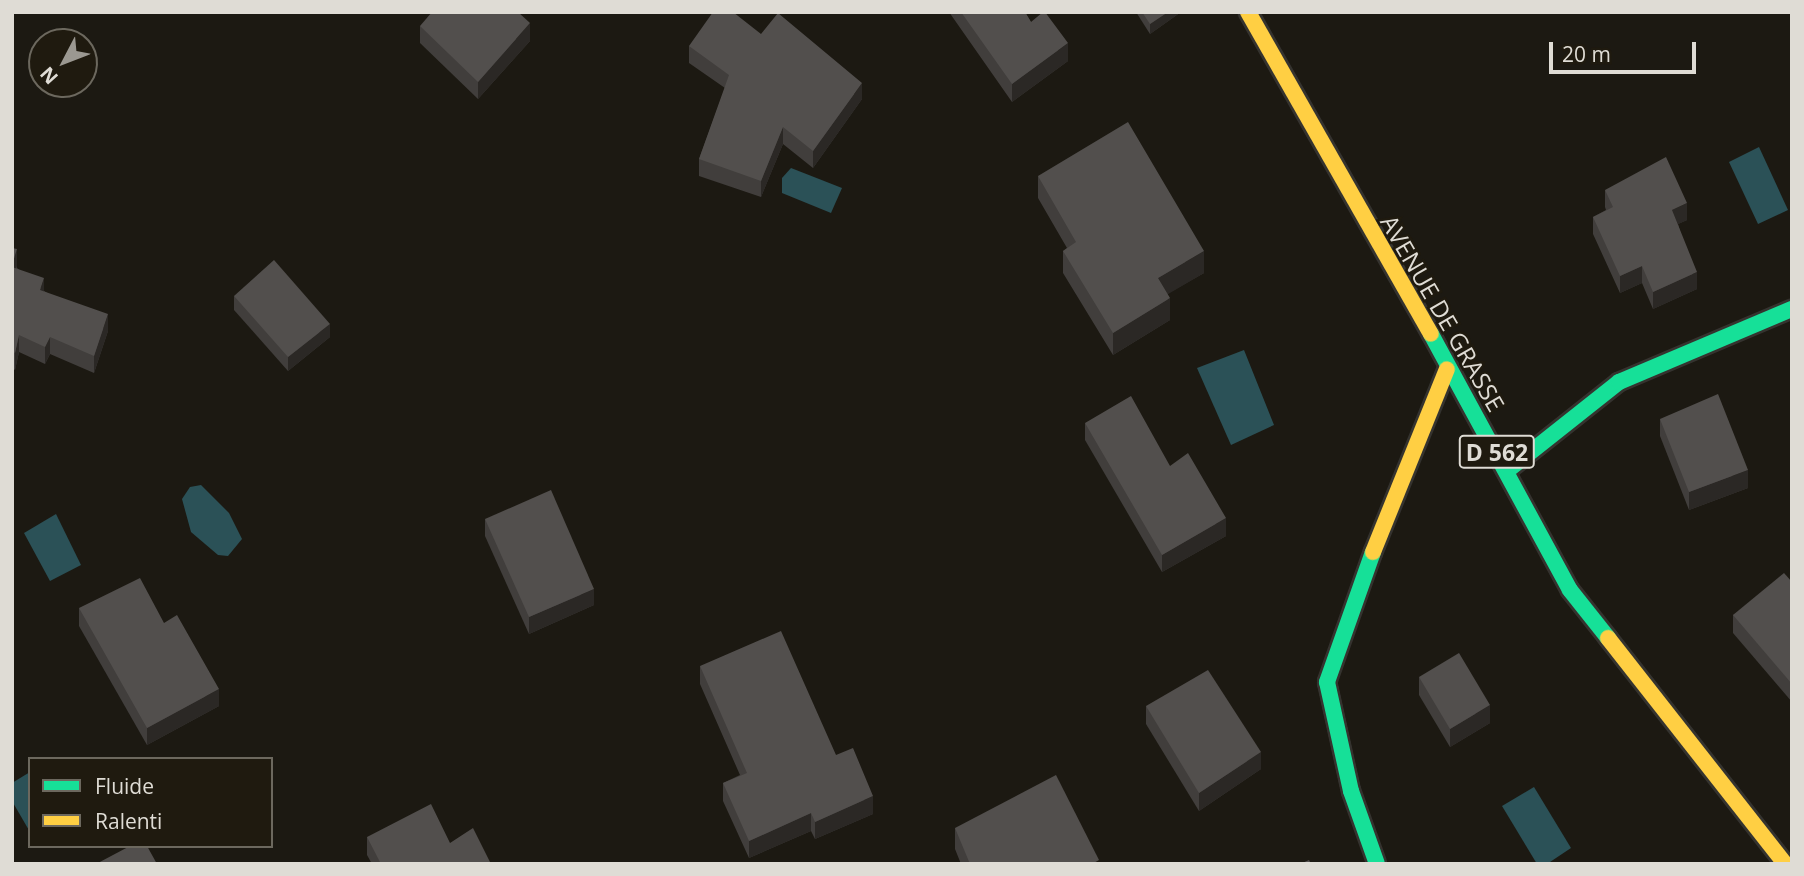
<!DOCTYPE html>
<style>
body{margin:0}
#map{position:relative;width:1804px;height:876px;overflow:hidden;background:#1c1912;font-family:"Open Sans",sans-serif}
div>[style]{position:absolute}
[style*='--x']{left:calc(var(--x)*1px);top:calc(var(--y)*1px);width:calc(var(--w)*1px);rotate:calc(var(--a)*1deg)}
.water>*{inset:0;background:#2b5157}
.roads{filter:drop-shadow(2px 0 #35332f) drop-shadow(-2px 0 #35332f) drop-shadow(0 2px #35332f) drop-shadow(0 -2px #35332f)}
.fast>*{height:16px;margin:-8px;padding:0 8px;transform-origin:8px;border-radius:8px;background:#16e098}
.slow>*{height:16px;margin:-8px;padding:0 8px;transform-origin:8px;border-radius:8px;background:#ffcf43}
.wall>*{inset:0;background:#413e3c}
.shaded-wall>*{inset:0;background:#2b2825}
.building>*{inset:0;background:#524f4d}
span{translate:-50% -50%;white-space:nowrap;text-align:center;line-height:1.15;-webkit-text-stroke:5px #1f1a0f;paint-order:stroke}
.shield-label span{padding:2px 5px;background:#1f1a0f;border:2px solid;border-radius:5px;-webkit-text-stroke-width:0}
.shield-label{font-size:23px;color:#dfdcd5;font-weight:700}
.street-label{font-size:24px;color:#dfdcd5}
.frame{position:absolute;inset:0;border:14px solid #dfdcd5;pointer-events:none}
.legend{position:absolute;left:28px;top:757px;width:245px;height:91px;box-sizing:border-box;background:#1f1a0f;border:2px solid #6c685e;margin:0;padding:9px 12px;list-style:none;font-size:21px;color:#dfdcd5}
.legend li{display:flex;align-items:center;gap:14px;height:35px}
.legend b{width:35px;border:2px solid #6c685e}
.north{position:absolute;left:28px;top:28px;width:70px;height:70px;box-sizing:border-box;background:#1f1a0f;border:2px solid #6c685e;border-radius:50%;rotate:228deg;font-size:19px;font-weight:700;line-height:28px;text-align:center;color:#dfdcd5}
.north::after{content:'';display:block;margin:auto;width:24px;height:32px;background:#9b9891;clip-path:polygon(50% 0,100% 100%,50% 72%,0 100%)}
.scale{position:absolute;left:1549px;top:42px;width:147px;height:32px;box-sizing:border-box;border:4px solid #dfdcd5;border-top:0;padding-left:9px;font-size:21px;line-height:24px;white-space:nowrap;color:#dfdcd5;-webkit-text-stroke:5px #1f1a0f;paint-order:stroke}
</style>
<div id="map">
<div class="water">
<i style="clip-path:polygon(1759px 147px,1788px 210px,1758px 224px,1729px 162px)"></i>
<i style="clip-path:polygon(791px 168px,842px 188px,831px 213px,782px 193px,782px 178px)"></i>
<i style="clip-path:polygon(1244px 350px,1274px 425px,1231px 445px,1197px 368px)"></i>
<i style="clip-path:polygon(201px 485px,229px 513px,242px 539px,228px 556px,218px 555px,191px 532px,182px 499px,190px 487px)"></i>
<i style="clip-path:polygon(56px 514px,81px 565px,50px 581px,24px 533px)"></i>
<i style="clip-path:polygon(30px 772px,30px 832px,12px 801px,12px 783px)"></i>
<i style="clip-path:polygon(1534px 787px,1571px 848px,1547px 864px,1537px 864px,1502px 806px)"></i>
</div>
<div class="roads">
<div class="fast">
<i style="--x:1431;--y:334;--w:291;--a:61.5"></i>
<i style="--x:1570;--y:590;--w:61;--a:51.6"></i>
<i style="--x:1508;--y:470;--w:142;--a:-38.4"></i>
<i style="--x:1619;--y:382;--w:188;--a:-22.9"></i>
<i style="--x:1373;--y:552;--w:138;--a:109.5"></i>
<i style="--x:1327;--y:682;--w:112;--a:77.6"></i>
<i style="--x:1351;--y:791;--w:77;--a:70.4"></i>
</div>
<div class="slow">
<i style="--x:1248;--y:12;--w:370;--a:60.4"></i>
<i style="--x:1373;--y:552;--w:197;--a:-68"></i>
<i style="--x:1608;--y:638;--w:287;--a:51.9"></i>
</div>
</div>
<div class="wall">
<i style="clip-path:polygon(949px 12px,1025px 12px,1031px 22px,1068px 61px,1012px 102px)"></i>
<i style="clip-path:polygon(1136px 12px,1181px 12px,1150px 34px)"></i>
<i style="clip-path:polygon(420px 26px,530px 41px,478px 99px,420px 43px)"></i>
<i style="clip-path:polygon(761px 34px,862px 99px,813px 168px,783px 144px,761px 197px,699px 176px,699px 159px,725px 88px,689px 63px,689px 46px)"></i>
<i style="clip-path:polygon(1038px 176px,1204px 273px,1167px 294px,1170px 320px,1113px 355px,1063px 273px,1063px 251px,1067px 248px,1038px 198px)"></i>
<i style="clip-path:polygon(1605px 190px,1687px 220px,1678px 224px,1697px 289px,1653px 309px,1642px 283px,1620px 293px,1593px 234px,1593px 217px,1606px 210px,1605px 207px)"></i>
<i style="clip-path:polygon(12px 248px,17px 266px,17px 268px,44px 291px,108px 331px,94px 373px,50px 354px,45px 364px,19px 352px,15px 370px,12px 368px)"></i>
<i style="clip-path:polygon(234px 296px,330px 337px,288px 371px,234px 310px)"></i>
<i style="clip-path:polygon(1660px 419px,1748px 488px,1689px 510px,1660px 436px)"></i>
<i style="clip-path:polygon(1085px 423px,1170px 466px,1226px 536px,1162px 572px,1085px 440px)"></i>
<i style="clip-path:polygon(485px 519px,594px 605px,529px 634px,485px 536px)"></i>
<i style="clip-path:polygon(1792px 582px,1792px 702px,1733px 633px,1733px 615px)"></i>
<i style="clip-path:polygon(79px 608px,219px 706px,147px 745px,79px 626px)"></i>
<i style="clip-path:polygon(700px 666px,836px 755px,873px 814px,815px 839px,811px 831px,749px 858px,723px 801px,723px 783px,740px 775px,700px 684px)"></i>
<i style="clip-path:polygon(1419px 677px,1490px 723px,1450px 747px,1419px 695px)"></i>
<i style="clip-path:polygon(1146px 706px,1261px 769px,1199px 811px,1146px 724px)"></i>
<i style="clip-path:polygon(955px 828px,1099px 864px,961px 864px,955px 849px)"></i>
<i style="clip-path:polygon(367px 837px,491px 864px,372px 864px,367px 855px)"></i>
</div>
<div class="shaded-wall">
<i style="clip-path:polygon(1168px 12px,1181px 12px,1150px 34px,1150px 24px)"></i>
<i style="clip-path:polygon(530px 23px,530px 41px,478px 99px,478px 82px)"></i>
<i style="clip-path:polygon(1068px 43px,1068px 61px,1012px 102px,1012px 84px)"></i>
<i style="clip-path:polygon(862px 83px,862px 99px,813px 168px,813px 151px)"></i>
<i style="clip-path:polygon(783px 127px,783px 144px,761px 197px,761px 181px)"></i>
<i style="clip-path:polygon(1687px 203px,1687px 220px,1672px 227px,1672px 210px)"></i>
<i style="clip-path:polygon(17px 249px,17px 266px,12px 281px,12px 265px)"></i>
<i style="clip-path:polygon(1204px 251px,1204px 273px,1158px 300px,1158px 278px)"></i>
<i style="clip-path:polygon(1642px 266px,1642px 283px,1620px 293px,1620px 276px)"></i>
<i style="clip-path:polygon(1697px 272px,1697px 289px,1653px 309px,1653px 292px)"></i>
<i style="clip-path:polygon(44px 278px,44px 295px,40px 290px)"></i>
<i style="clip-path:polygon(1170px 298px,1170px 320px,1113px 355px,1113px 333px)"></i>
<i style="clip-path:polygon(108px 314px,108px 331px,94px 373px,94px 356px)"></i>
<i style="clip-path:polygon(330px 324px,330px 337px,288px 371px,288px 357px)"></i>
<i style="clip-path:polygon(19px 335px,19px 352px,15px 370px,15px 353px)"></i>
<i style="clip-path:polygon(50px 337px,50px 354px,45px 364px,45px 347px)"></i>
<i style="clip-path:polygon(1748px 470px,1748px 488px,1689px 510px,1689px 492px)"></i>
<i style="clip-path:polygon(1226px 518px,1226px 536px,1162px 572px,1162px 555px)"></i>
<i style="clip-path:polygon(594px 589px,594px 605px,529px 634px,529px 617px)"></i>
<i style="clip-path:polygon(219px 689px,219px 706px,147px 745px,147px 728px)"></i>
<i style="clip-path:polygon(1490px 705px,1490px 723px,1450px 747px,1450px 729px)"></i>
<i style="clip-path:polygon(1261px 752px,1261px 769px,1199px 811px,1199px 793px)"></i>
<i style="clip-path:polygon(873px 796px,873px 814px,815px 839px,815px 822px)"></i>
<i style="clip-path:polygon(811px 813px,811px 831px,749px 858px,749px 841px)"></i>
</div>
<div class="building">
<i style="clip-path:polygon(432px 12px,518px 12px,530px 23px,478px 82px,420px 26px)"></i>
<i style="clip-path:polygon(713px 12px,733px 12px,761px 34px,778px 13px,862px 83px,813px 151px,783px 127px,761px 181px,699px 159px,729px 75px,689px 46px)"></i>
<i style="clip-path:polygon(961px 12px,1025px 12px,1031px 22px,1043px 12px,1045px 12px,1068px 43px,1012px 84px)"></i>
<i style="clip-path:polygon(1142px 12px,1168px 12px,1150px 24px)"></i>
<i style="clip-path:polygon(1128px 122px,1204px 251px,1158px 278px,1170px 298px,1113px 333px,1063px 251px,1076px 242px,1038px 176px)"></i>
<i style="clip-path:polygon(1666px 157px,1687px 203px,1672px 210px,1697px 272px,1653px 292px,1642px 266px,1620px 276px,1593px 217px,1613px 207px,1605px 190px)"></i>
<i style="clip-path:polygon(12px 248px,17px 249px,12px 265px)"></i>
<i style="clip-path:polygon(274px 260px,330px 324px,288px 357px,234px 296px)"></i>
<i style="clip-path:polygon(12px 267px,44px 278px,40px 290px,108px 314px,94px 356px,50px 337px,45px 347px,19px 335px,15px 353px,12px 351px)"></i>
<i style="clip-path:polygon(1718px 394px,1748px 470px,1689px 492px,1660px 419px)"></i>
<i style="clip-path:polygon(1131px 396px,1170px 466px,1188px 453px,1226px 518px,1162px 555px,1085px 423px)"></i>
<i style="clip-path:polygon(551px 490px,594px 589px,529px 617px,485px 519px)"></i>
<i style="clip-path:polygon(1784px 573px,1792px 582px,1792px 684px,1733px 615px)"></i>
<i style="clip-path:polygon(140px 578px,164px 623px,177px 615px,219px 689px,147px 728px,79px 608px)"></i>
<i style="clip-path:polygon(781px 631px,836px 755px,853px 748px,873px 796px,815px 822px,811px 813px,749px 841px,723px 783px,747px 773px,700px 666px)"></i>
<i style="clip-path:polygon(1459px 653px,1490px 705px,1450px 729px,1419px 677px)"></i>
<i style="clip-path:polygon(1208px 670px,1261px 752px,1199px 793px,1146px 706px)"></i>
<i style="clip-path:polygon(1056px 775px,1099px 860px,1092px 864px,970px 864px,955px 828px)"></i>
<i style="clip-path:polygon(431px 804px,450px 843px,473px 828px,491px 864px,381px 864px,367px 837px)"></i>
<i style="clip-path:polygon(130px 846px,147px 846px,157px 864px,96px 864px)"></i>
<i style="clip-path:polygon(1309px 860px,1311px 864px,1300px 864px)"></i>
</div>
<div class="shield-label">
<span style="left:1497px;top:452px">D 562</span>
</div>
<div class="street-label">
<span style="left:1443px;top:313px;rotate:60deg">AVENUE DE GRASSE</span>
</div>
<div class="frame"></div>
<ul class="legend">
<li><b style="height:9px;background:#16e098"></b>Fluide</li>
<li><b style="height:9px;background:#ffcf43"></b>Ralenti</li>
</ul>
<div class="north">N</div>
<div class="scale">20 m</div>
</div>
